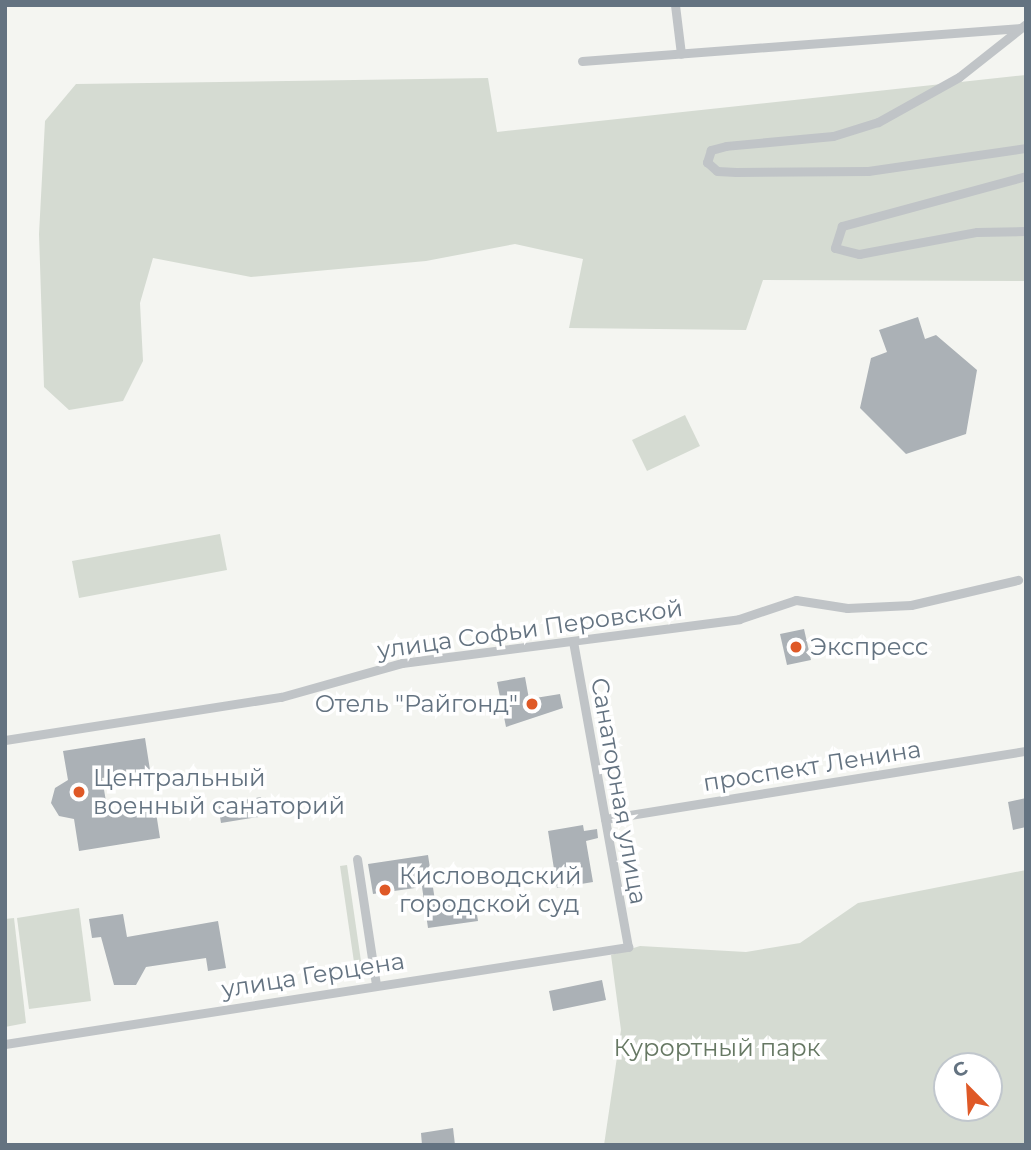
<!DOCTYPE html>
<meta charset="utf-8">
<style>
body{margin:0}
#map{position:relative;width:1031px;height:1150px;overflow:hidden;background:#f4f5f1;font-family:Montserrat,sans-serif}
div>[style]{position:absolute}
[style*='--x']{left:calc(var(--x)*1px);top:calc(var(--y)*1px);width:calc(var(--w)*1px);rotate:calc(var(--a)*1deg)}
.green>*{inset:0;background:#d5dbd2}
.building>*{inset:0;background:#abb1b6}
.street>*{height:9px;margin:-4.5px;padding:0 4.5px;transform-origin:4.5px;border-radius:4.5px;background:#c0c4c7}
.dots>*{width:19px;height:19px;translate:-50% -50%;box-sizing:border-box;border:4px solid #fff;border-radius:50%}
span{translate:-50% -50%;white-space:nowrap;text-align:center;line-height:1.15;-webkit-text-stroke:7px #fff;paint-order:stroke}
.street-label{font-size:24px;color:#647381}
.poi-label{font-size:24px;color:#647381}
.left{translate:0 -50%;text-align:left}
.right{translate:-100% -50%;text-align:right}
.park-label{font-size:24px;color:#667863}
.frame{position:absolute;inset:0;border:7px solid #647381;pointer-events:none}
.north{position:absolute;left:933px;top:1052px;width:70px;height:70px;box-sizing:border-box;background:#fff;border:2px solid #c1c7cd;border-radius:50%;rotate:336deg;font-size:19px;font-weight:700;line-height:28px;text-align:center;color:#647381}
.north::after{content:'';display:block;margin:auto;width:24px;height:32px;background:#df5927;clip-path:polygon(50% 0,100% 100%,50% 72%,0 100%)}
</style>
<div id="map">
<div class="green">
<i style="clip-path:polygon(1026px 75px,1026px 281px,763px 280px,746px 330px,569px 328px,583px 259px,515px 244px,426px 261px,251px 277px,153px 258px,140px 303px,143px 361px,123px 401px,69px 410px,44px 387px,39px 234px,45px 121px,76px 84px,488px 78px,497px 132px)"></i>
<i style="clip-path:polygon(685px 415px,700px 446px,647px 471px,632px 440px)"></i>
<i style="clip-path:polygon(220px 534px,227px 570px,79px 598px,72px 561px)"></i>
<i style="clip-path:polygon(347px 865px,362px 968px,355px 969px,340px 866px)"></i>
<i style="clip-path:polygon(evenodd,1026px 870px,1026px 1145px,604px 1145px,621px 1030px,611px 955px,640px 946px,746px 952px,800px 943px,858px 903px,1026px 870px,947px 1066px,989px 1066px,989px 1108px,947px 1108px,947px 1066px)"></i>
<i style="clip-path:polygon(79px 908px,91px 1001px,29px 1009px,17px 918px)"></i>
<i style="clip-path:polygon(14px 918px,26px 1023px,5px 1027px,5px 919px)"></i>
</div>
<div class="building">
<i style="clip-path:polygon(918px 317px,925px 339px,936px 335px,977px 370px,966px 434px,906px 454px,860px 408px,871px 358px,887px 352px,879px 330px)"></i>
<i style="clip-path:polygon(804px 629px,811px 660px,787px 665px,780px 634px)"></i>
<i style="clip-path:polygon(525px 677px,529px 699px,560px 694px,563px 708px,506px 727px,497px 682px)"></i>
<i style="clip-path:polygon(145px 738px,150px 770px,102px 778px,108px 813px,155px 806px,160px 838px,79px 851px,74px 819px,59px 816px,51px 803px,55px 788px,68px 780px,63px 751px)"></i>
<i style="clip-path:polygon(261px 797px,264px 816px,221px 823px,218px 804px)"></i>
<i style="clip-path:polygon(1026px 798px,1026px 827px,1013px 830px,1008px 802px)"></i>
<i style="clip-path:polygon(583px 825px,584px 831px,597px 829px,598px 838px,586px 841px,593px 882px,557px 888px,548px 831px)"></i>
<i style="clip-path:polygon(428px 855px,436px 907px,475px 902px,478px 921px,428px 928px,422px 887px,373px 894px,368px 864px)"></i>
<i style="clip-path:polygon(123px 914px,127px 937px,218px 921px,226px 968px,208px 971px,206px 958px,146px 967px,136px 985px,114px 985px,101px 937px,92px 938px,89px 919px)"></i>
<i style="clip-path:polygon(602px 980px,606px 1000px,553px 1011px,549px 991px)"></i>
<i style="clip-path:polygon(453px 1128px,455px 1145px,422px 1145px,421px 1133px)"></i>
</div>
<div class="street">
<i style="--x:675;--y:5;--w:49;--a:83"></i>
<i style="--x:1026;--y:24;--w:85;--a:141.7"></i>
<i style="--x:959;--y:77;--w:93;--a:150.9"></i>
<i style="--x:878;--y:122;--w:47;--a:162.7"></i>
<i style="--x:833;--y:136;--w:107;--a:174.7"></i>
<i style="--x:726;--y:146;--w:16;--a:165"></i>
<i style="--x:711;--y:150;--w:13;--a:108"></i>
<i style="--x:707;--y:162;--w:13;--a:42"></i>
<i style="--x:717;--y:171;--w:19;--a:3"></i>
<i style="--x:736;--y:172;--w:132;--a:-0.4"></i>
<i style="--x:868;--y:171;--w:160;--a:-8.3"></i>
<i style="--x:582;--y:61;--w:439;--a:-4.3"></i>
<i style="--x:1026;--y:176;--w:191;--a:164.8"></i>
<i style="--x:842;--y:226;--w:23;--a:108"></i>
<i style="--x:835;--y:248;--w:25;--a:14"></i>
<i style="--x:859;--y:254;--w:120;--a:-10.6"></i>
<i style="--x:977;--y:232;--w:49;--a:-1.2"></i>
<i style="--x:5;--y:740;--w:279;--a:-8.9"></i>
<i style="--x:281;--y:697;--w:126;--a:-15.7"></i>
<i style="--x:402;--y:663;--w:340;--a:-7.4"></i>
<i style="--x:739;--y:619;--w:60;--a:-18.4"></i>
<i style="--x:796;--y:600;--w:52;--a:8.9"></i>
<i style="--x:847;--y:608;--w:64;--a:-2.7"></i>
<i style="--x:911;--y:605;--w:110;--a:-13.2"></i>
<i style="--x:605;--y:819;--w:426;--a:-9.2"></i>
<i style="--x:357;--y:859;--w:127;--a:81.4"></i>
<i style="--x:5;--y:1044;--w:631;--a:-8.85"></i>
<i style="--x:628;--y:947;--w:311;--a:-100.2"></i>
</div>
<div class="dots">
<i style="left:796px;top:647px;background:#df5927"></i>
<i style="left:532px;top:704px;background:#df5927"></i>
<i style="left:79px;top:792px;background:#df5927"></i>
<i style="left:385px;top:890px;background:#df5927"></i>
</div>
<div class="street-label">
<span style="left:530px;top:629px;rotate:-8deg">улица Софьи Перовской</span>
<span style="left:812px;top:766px;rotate:-9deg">проспект Ленина</span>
<span style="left:619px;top:791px;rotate:80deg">Санаторная улица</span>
<span style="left:313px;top:975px;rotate:-9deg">улица Герцена</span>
</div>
<div class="poi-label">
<span class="left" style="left:810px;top:647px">Экспресс</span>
<span class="right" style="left:518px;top:704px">Отель "Райгонд"</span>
<span class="left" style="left:93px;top:792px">Центральный<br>военный санаторий</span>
<span class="left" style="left:399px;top:890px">Кисловодский<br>городской суд</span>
</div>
<div class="park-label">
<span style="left:717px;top:1048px">Курортный парк</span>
</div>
<div class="frame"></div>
<div class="north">С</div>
</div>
